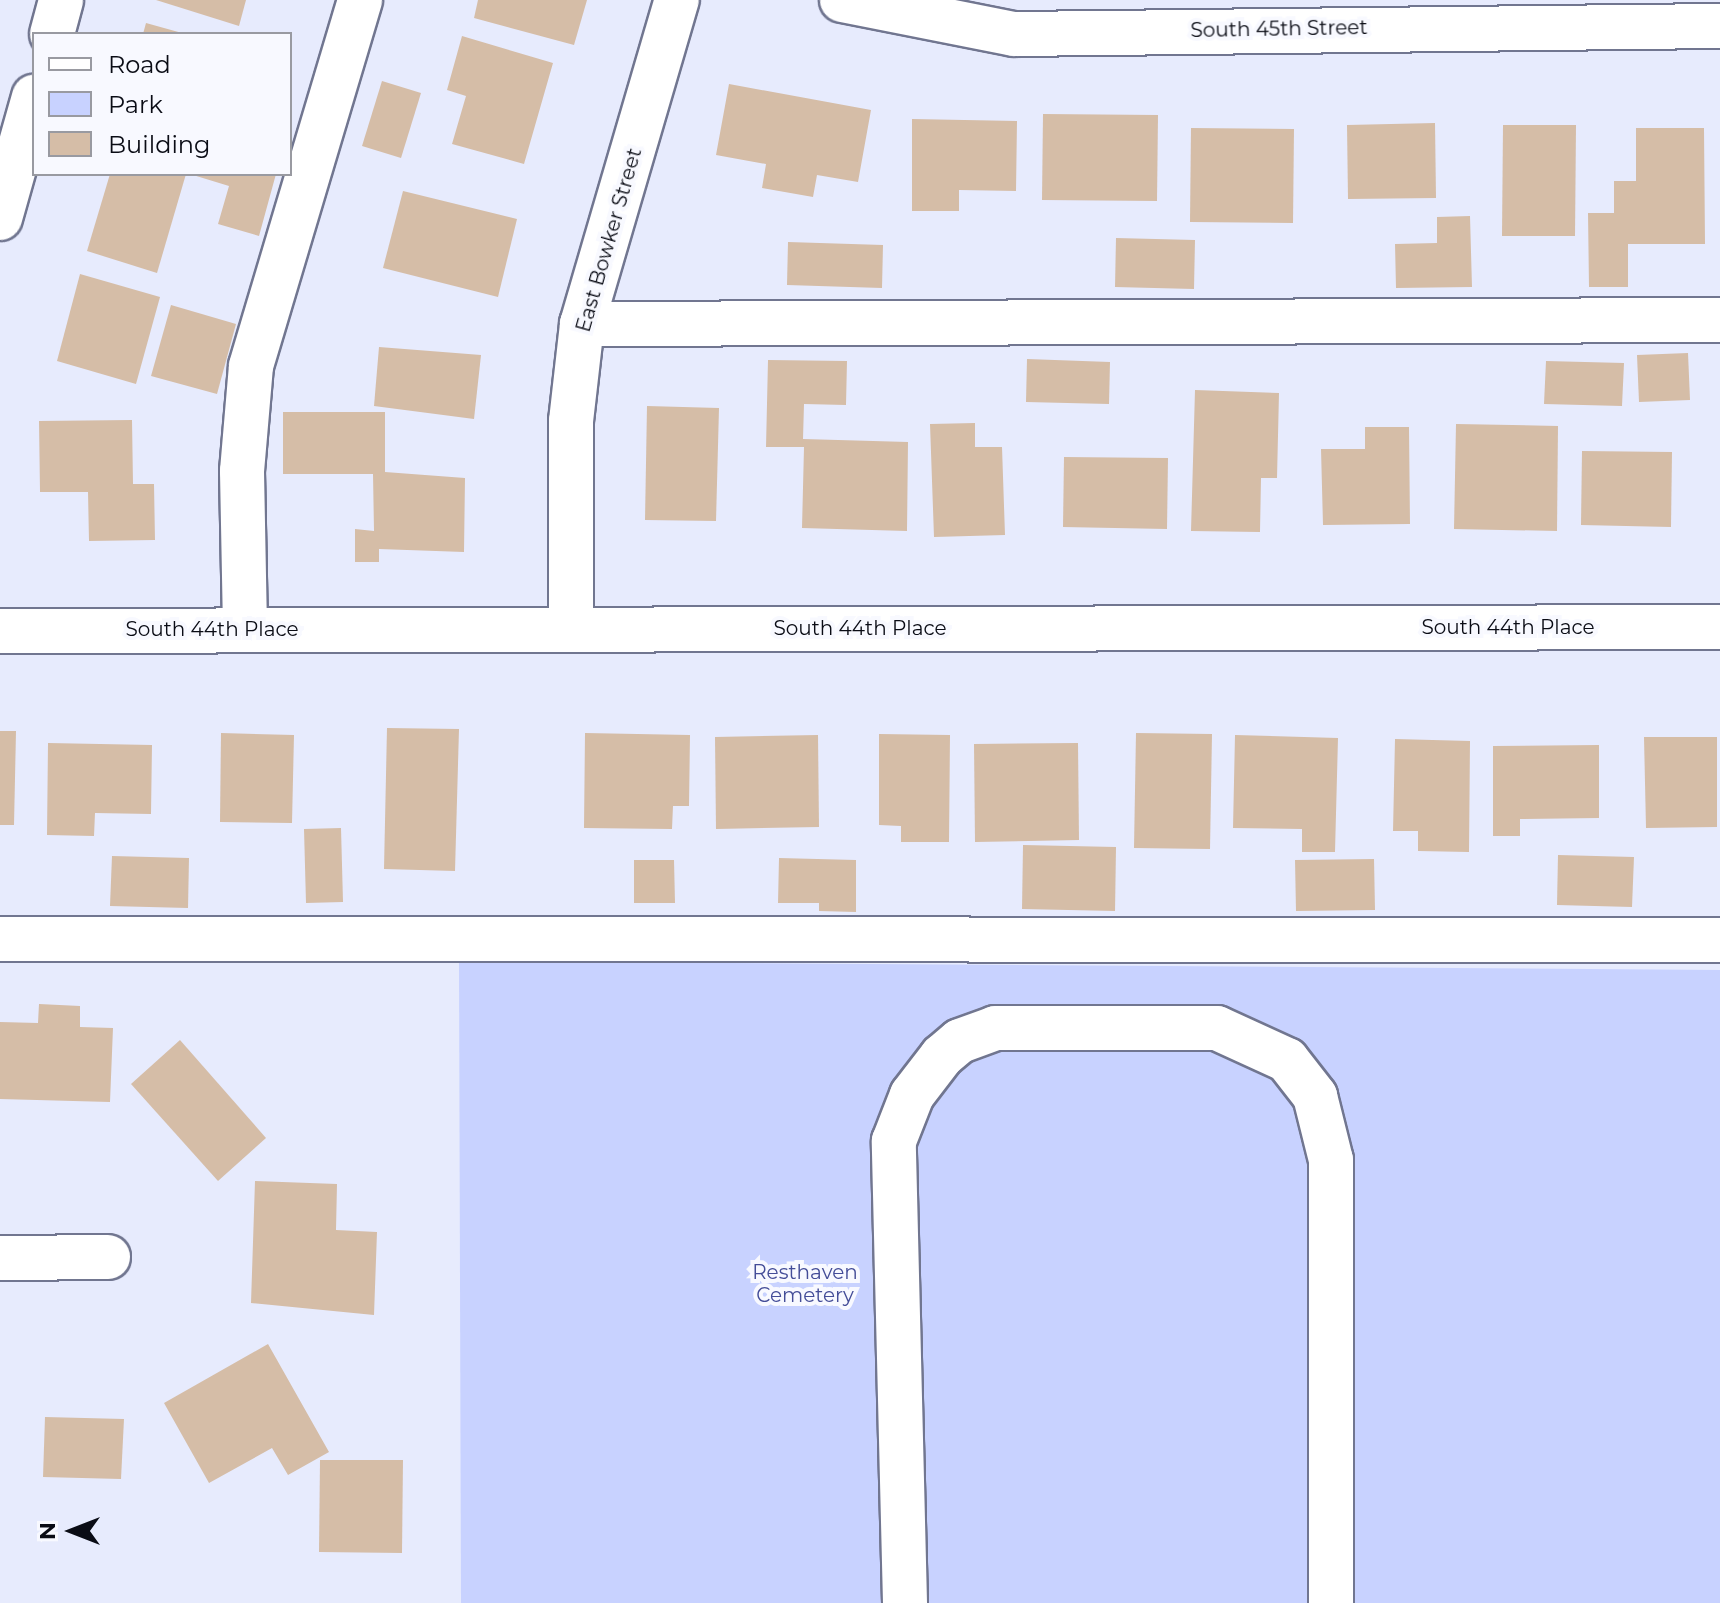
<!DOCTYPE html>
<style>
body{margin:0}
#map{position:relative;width:1720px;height:1603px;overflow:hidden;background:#e7ebfd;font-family:Montserrat,sans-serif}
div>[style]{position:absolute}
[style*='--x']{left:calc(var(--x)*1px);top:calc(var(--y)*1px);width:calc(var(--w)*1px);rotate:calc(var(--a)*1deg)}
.green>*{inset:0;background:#c8d2ff}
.building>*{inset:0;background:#d5bda7}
.roads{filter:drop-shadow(2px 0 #717690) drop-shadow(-2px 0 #717690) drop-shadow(0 2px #717690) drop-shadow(0 -2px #717690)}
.minor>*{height:44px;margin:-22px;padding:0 22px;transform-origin:22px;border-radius:22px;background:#fff}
span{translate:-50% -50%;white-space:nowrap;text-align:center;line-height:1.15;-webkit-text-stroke:8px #f8f9ff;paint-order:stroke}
.street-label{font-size:20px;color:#0a0c15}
.park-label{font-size:20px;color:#444d98}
.legend{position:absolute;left:32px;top:32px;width:260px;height:144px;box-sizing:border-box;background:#f8f9ff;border:2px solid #999aa1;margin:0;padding:10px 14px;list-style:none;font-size:24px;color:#0a0c15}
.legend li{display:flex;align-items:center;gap:16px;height:40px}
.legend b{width:40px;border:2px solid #999aa1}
.north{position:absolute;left:32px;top:1491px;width:80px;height:80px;-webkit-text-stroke:6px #f8f9ff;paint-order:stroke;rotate:270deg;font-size:22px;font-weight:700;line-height:32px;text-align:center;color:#0a0c15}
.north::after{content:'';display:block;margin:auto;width:28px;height:36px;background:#0a0c15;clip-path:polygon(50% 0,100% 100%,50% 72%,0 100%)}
</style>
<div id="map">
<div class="green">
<i style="clip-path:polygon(459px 961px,1720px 970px,1720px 1603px,461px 1603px)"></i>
</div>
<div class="building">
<i style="clip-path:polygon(156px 0,246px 0,239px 26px)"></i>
<i style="clip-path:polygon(478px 0,587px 0,574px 45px,474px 18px)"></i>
<i style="clip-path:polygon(146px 23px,182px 33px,182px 34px,143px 34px)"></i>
<i style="clip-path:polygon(462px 36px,553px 63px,524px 164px,452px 144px,466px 96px,447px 90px)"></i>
<i style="clip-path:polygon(382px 81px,421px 93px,401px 158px,362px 146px)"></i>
<i style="clip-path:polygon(729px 84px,871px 110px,858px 182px,817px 175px,813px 197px,762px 188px,766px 164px,716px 155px)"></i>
<i style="clip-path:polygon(1043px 114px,1158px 115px,1157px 201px,1042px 200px)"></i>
<i style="clip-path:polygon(912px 119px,1017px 121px,1016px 191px,959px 190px,959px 211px,912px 211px)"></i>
<i style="clip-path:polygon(1435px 123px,1436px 198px,1348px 199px,1347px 125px)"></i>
<i style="clip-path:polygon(1503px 125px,1576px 125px,1575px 236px,1502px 236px)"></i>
<i style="clip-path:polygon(1191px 128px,1294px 129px,1293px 223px,1190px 222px)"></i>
<i style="clip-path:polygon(1636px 128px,1704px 128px,1705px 244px,1628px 244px,1628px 287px,1589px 287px,1588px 213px,1614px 213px,1614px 181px,1636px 181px)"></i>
<i style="clip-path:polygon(110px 174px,186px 174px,157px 273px,87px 251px)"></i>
<i style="clip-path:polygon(276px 174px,259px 236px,218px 224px,229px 186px,193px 175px)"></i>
<i style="clip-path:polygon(403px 191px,517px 219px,498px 297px,383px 268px)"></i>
<i style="clip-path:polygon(1470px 216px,1472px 287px,1396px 288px,1395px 244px,1437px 243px,1437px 217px)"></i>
<i style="clip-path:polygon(1116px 238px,1195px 240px,1194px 289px,1115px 287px)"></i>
<i style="clip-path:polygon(788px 242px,883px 245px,882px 288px,787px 285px)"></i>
<i style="clip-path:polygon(80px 274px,160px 297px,136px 384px,57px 361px)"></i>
<i style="clip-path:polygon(171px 305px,236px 324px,217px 394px,151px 376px)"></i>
<i style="clip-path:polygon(379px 347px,481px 355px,474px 419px,374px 406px)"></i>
<i style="clip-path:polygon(1688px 353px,1690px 400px,1639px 402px,1637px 355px)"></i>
<i style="clip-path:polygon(1027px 359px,1110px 362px,1109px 404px,1026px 402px)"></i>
<i style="clip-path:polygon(768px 360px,847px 361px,846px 405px,804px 404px,803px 439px,908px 442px,907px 531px,802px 528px,804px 447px,766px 447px)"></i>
<i style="clip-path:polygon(1546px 361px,1624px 363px,1622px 406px,1544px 404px)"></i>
<i style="clip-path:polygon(1195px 390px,1279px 393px,1277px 478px,1261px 478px,1260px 532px,1191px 531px)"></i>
<i style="clip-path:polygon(647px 406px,719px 408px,716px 521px,645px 520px)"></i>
<i style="clip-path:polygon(283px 412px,385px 412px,385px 472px,465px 478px,464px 552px,379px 549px,379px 562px,355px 562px,355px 529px,374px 531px,373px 474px,283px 474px)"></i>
<i style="clip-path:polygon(132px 420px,133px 484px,154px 484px,155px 540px,89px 541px,88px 492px,40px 492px,39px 421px)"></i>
<i style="clip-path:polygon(975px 423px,975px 447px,1002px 447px,1005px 535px,934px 537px,930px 424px)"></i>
<i style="clip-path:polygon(1456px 424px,1558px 426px,1557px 531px,1454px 529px)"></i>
<i style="clip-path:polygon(1365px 427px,1409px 427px,1410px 524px,1323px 525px,1321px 449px,1365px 449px)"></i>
<i style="clip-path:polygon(1582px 451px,1672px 452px,1671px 527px,1581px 525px)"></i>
<i style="clip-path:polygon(1064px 457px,1168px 458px,1167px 529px,1063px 527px)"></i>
<i style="clip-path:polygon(387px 728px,459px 729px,455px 871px,384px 869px)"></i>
<i style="clip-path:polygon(0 731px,16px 731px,14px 825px,0 825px)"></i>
<i style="clip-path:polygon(221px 733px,294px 735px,292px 823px,220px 822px)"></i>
<i style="clip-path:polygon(585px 733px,690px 735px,689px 806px,673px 806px,672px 829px,584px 828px)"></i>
<i style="clip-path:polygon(1136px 733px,1212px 734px,1210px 849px,1134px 848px)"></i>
<i style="clip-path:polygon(879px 734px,950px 735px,949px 842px,901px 842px,901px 826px,879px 825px)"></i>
<i style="clip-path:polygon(818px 735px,819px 827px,716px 829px,715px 737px)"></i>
<i style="clip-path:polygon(1235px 735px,1338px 738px,1335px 852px,1302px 852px,1302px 829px,1233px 828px)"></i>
<i style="clip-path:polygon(1644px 737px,1717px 737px,1717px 827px,1646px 828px)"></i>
<i style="clip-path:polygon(1395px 739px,1470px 741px,1469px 852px,1418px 851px,1418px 831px,1393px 831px)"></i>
<i style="clip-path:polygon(48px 743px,152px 745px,151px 814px,95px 813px,94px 836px,47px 835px)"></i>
<i style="clip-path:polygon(1078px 743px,1079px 840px,975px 842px,974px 744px)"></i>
<i style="clip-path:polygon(1599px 745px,1599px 818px,1520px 819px,1520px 836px,1493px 836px,1493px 746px)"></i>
<i style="clip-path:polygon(341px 828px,343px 902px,306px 903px,304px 829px)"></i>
<i style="clip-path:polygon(1023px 845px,1116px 847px,1115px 911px,1022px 909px)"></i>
<i style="clip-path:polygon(1558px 855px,1634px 857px,1632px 907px,1557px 905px)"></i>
<i style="clip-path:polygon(112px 856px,189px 858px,188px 908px,110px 906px)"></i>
<i style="clip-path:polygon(779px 858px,856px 860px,856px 912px,819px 911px,819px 903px,778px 903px)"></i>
<i style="clip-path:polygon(1374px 859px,1375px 910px,1296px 911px,1295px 860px)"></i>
<i style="clip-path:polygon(634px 860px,674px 860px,675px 903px,634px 903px)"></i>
<i style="clip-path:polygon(39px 1004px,80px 1006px,80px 1027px,113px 1028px,110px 1102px,0 1099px,0 1022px,38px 1023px)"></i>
<i style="clip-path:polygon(180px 1040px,266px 1138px,218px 1181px,131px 1084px)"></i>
<i style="clip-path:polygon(255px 1181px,337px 1184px,336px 1230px,377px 1232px,374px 1315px,251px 1303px)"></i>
<i style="clip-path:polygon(268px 1344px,329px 1452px,288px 1475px,272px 1448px,209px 1483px,164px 1403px)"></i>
<i style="clip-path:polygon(45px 1417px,124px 1419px,121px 1479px,43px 1477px)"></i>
<i style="clip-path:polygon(320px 1460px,403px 1460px,402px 1553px,319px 1552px)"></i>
</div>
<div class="roads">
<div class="minor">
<i style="--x:842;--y:0;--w:175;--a:11.2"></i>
<i style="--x:1014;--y:34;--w:706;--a:-0.65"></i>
<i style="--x:52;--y:34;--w:35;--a:-75"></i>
<i style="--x:0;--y:218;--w:126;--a:-74.3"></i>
<i style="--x:582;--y:324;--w:1138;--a:-0.2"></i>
<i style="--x:245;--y:628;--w:157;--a:-91.1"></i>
<i style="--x:242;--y:471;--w:105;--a:-85.1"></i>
<i style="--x:251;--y:366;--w:382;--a:-73.4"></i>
<i style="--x:571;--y:628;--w:207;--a:-90"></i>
<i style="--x:571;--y:421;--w:98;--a:-83.5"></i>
<i style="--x:582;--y:324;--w:338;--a:-73.7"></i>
<i style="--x:0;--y:631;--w:1720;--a:-0.13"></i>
<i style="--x:0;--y:939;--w:1720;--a:0.03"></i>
<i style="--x:0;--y:1258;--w:108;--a:-0.5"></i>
<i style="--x:905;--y:1603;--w:462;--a:-91.4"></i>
<i style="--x:894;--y:1141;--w:49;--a:-68.6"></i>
<i style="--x:912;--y:1095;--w:49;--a:-52.4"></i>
<i style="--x:942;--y:1056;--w:23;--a:-40"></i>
<i style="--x:960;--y:1041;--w:37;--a:-20"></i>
<i style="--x:995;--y:1028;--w:222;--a:0"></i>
<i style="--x:1217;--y:1028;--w:77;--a:24.6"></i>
<i style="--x:1287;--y:1060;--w:46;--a:52.1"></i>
<i style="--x:1315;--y:1096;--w:66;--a:76"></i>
<i style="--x:1331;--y:1160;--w:443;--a:90"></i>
</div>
</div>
<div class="street-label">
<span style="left:1279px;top:29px;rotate:-1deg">South 45th Street</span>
<span style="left:609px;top:240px;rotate:-74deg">East Bowker Street</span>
<span style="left:1508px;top:627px">South 44th Place</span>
<span style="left:860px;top:628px">South 44th Place</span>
<span style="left:212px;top:629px">South 44th Place</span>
</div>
<div class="park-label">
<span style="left:805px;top:1284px">Resthaven<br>Cemetery</span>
</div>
<ul class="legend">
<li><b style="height:10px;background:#fff"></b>Road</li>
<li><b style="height:22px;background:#c8d2ff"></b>Park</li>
<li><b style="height:22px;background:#d5bda7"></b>Building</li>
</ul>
<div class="north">N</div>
</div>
